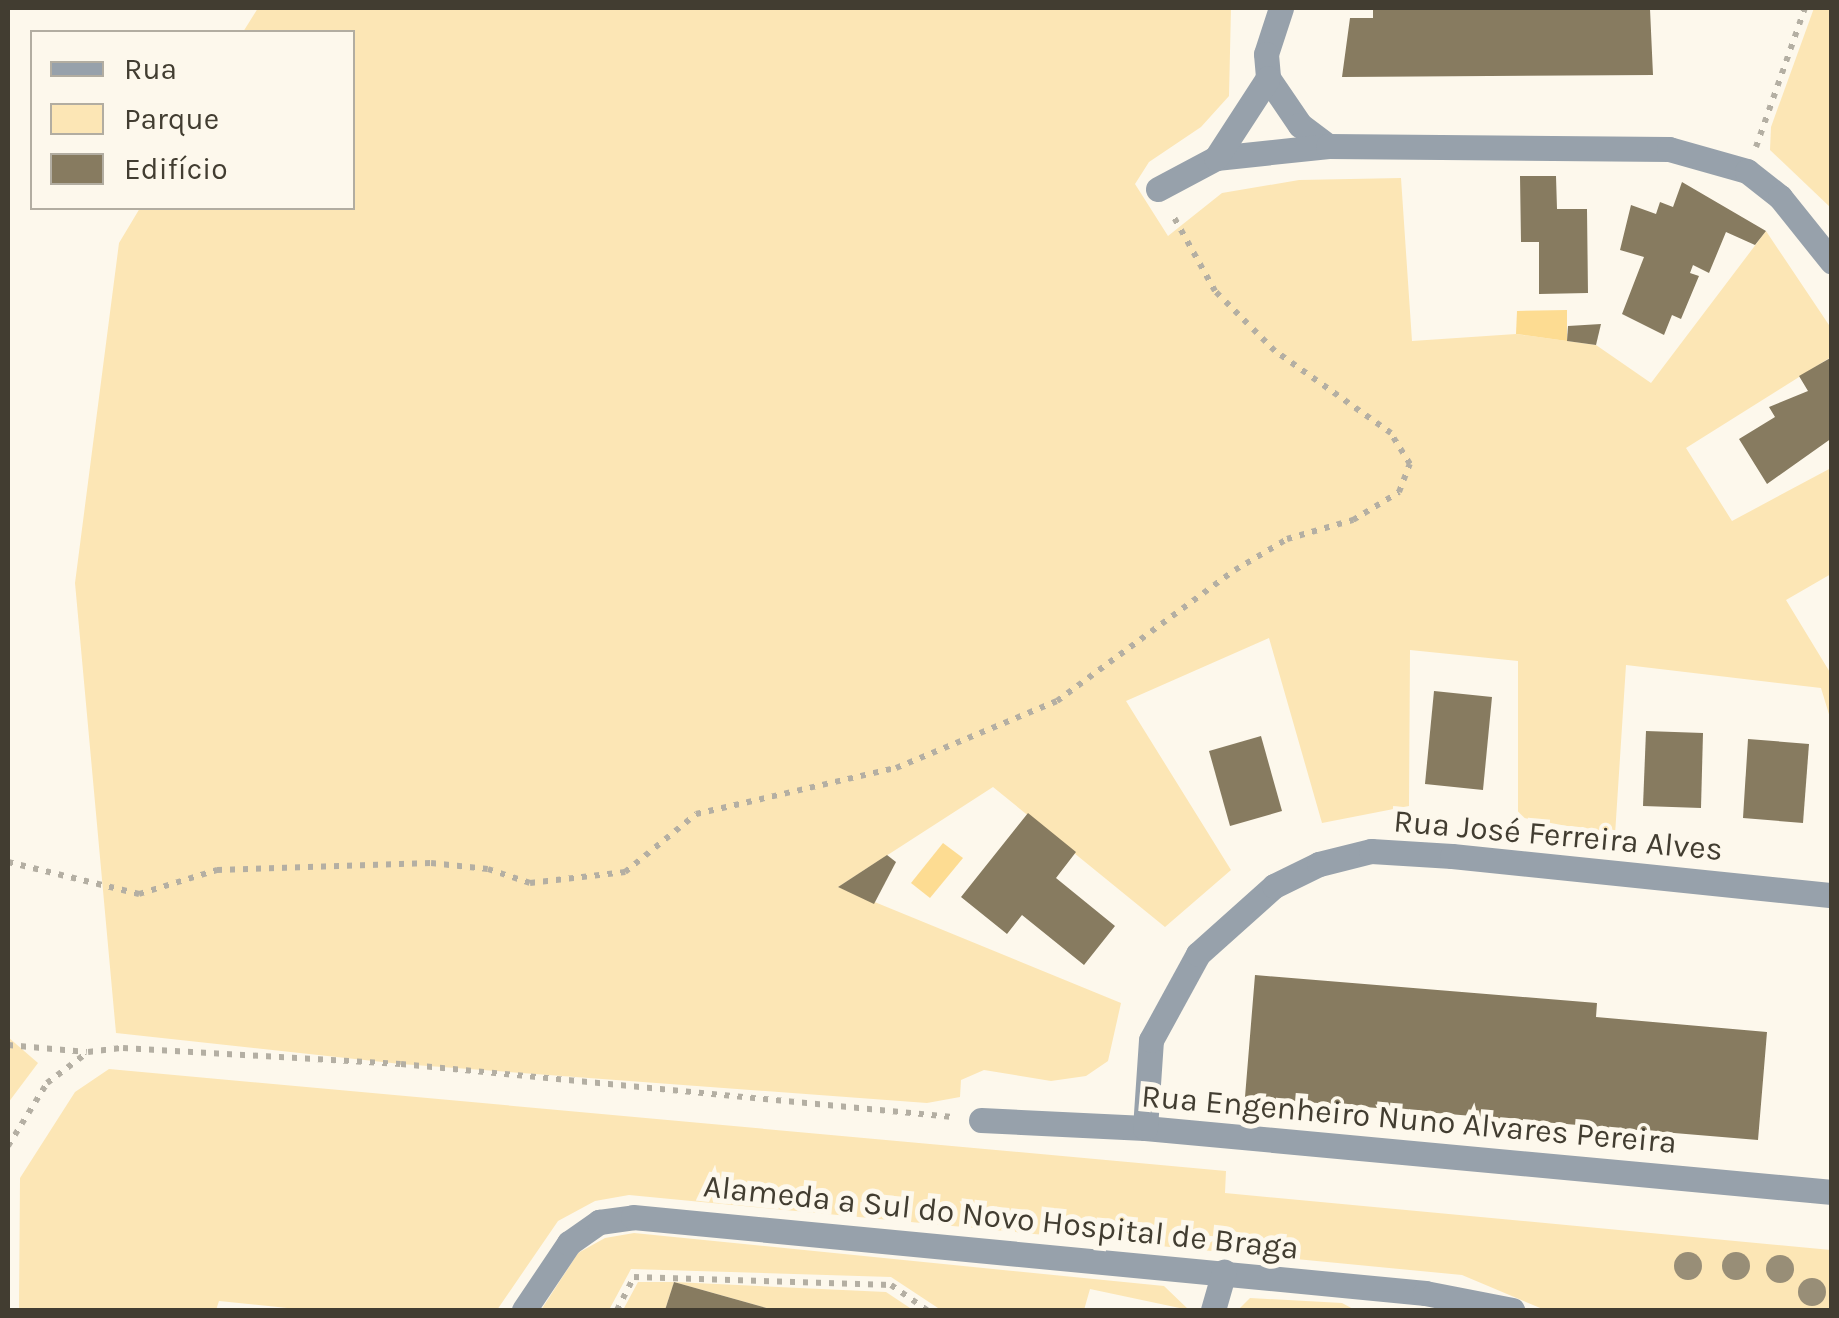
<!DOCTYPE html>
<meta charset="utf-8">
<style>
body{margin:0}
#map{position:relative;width:1839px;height:1318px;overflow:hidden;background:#fdf8ec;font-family:Karla,sans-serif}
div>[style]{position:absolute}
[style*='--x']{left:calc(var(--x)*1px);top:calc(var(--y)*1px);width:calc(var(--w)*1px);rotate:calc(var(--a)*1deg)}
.green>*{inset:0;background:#fce6b5}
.water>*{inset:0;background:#fddc92}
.building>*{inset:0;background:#877b60}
.path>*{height:6px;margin-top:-3px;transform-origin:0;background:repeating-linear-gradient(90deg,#b4afa3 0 5px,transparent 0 13px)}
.minor>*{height:25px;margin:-12.5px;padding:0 12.5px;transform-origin:12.5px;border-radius:12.5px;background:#97a1ab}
.trees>*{width:28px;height:28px;margin:-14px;border-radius:50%;background:#988e77}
span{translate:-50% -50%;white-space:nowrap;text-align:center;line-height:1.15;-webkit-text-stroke:10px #fdf8ec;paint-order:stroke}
.street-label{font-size:32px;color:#423d31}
.frame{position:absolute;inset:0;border:10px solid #423d31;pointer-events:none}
.legend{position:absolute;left:30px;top:30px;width:325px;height:180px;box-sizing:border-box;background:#fdf8ec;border:2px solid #b2ada1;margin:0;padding:12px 18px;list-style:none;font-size:30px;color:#423d31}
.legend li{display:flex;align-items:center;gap:20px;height:50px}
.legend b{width:50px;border:2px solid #b2ada1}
</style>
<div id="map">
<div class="green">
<i style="clip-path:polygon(258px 8px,1231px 8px,1229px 96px,1201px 127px,1149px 162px,1135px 184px,1168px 236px,1222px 193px,1299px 180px,1401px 178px,1412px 341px,1516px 334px,1596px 345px,1651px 383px,1766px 231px,1831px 328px,1831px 357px,1686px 448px,1732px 521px,1831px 468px,1831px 574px,1786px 600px,1831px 674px,1831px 721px,1821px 688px,1626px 665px,1615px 835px,1518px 817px,1518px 661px,1410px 650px,1409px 806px,1322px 823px,1269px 638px,1126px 701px,1231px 870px,1165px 927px,993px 787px,838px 887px,1121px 1003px,1108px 1061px,1086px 1076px,1051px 1081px,984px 1070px,961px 1080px,960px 1097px,927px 1103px,401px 1064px,116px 1033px,75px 583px,119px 243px,140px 208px,352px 208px,352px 32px,243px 32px)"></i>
<i style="clip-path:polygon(1814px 8px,1831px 8px,1831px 208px,1770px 150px,1771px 127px)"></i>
<i style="clip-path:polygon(8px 1037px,38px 1063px,8px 1103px)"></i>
<i style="clip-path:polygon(109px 1069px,1226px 1171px,1225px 1193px,1831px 1250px,1831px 1310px,1545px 1310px,1462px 1275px,629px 1195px,595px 1201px,558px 1221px,497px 1310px,306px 1310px,219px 1301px,216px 1310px,19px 1310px,20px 1178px,75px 1092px)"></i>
<i style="clip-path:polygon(634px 1233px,1164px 1286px,1189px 1310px,1090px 1289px,1084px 1310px,941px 1310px,891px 1277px,631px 1269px,609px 1310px,541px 1310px,578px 1253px,605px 1238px)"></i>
<i style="clip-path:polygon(638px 1282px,674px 1282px,886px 1292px,913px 1310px,774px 1310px,674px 1282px,665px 1310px,623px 1310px)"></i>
<i style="clip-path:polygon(1250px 1298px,1342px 1303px,1355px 1310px,1238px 1310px)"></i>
</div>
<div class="water">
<i style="clip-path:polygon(1567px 310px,1567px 341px,1516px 334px,1517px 311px)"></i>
<i style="clip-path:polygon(943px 843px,963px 858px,930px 898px,911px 883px)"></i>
</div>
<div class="building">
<i style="clip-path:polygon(1373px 9px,1650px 9px,1653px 75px,1342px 77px,1350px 18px,1373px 18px)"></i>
<i style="clip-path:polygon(1520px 176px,1556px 176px,1557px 209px,1587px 209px,1588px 293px,1539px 294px,1539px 242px,1521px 242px)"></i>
<i style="clip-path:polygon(1682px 182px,1766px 231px,1755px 245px,1726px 232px,1709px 273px,1693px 265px,1690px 273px,1699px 276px,1681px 319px,1672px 315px,1664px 335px,1622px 314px,1644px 257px,1620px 250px,1631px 205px,1656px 214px,1660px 202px,1673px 207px)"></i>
<i style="clip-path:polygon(1601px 324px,1596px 345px,1567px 341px,1568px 326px)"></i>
<i style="clip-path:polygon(1832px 357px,1832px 438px,1767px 484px,1739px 439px,1775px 417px,1769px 407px,1808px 391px,1799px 376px)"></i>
<i style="clip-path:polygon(1434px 691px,1492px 697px,1483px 790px,1425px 784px)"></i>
<i style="clip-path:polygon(1646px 731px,1703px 733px,1701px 808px,1643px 806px)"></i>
<i style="clip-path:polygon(1261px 736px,1282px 811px,1230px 826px,1209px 751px)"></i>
<i style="clip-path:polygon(1748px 739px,1809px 744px,1803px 823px,1743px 818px)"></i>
<i style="clip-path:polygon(1028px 813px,1076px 852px,1056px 878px,1115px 926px,1084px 965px,1022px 915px,1007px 934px,961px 897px)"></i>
<i style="clip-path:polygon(887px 855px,896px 862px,874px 904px,838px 887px)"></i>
<i style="clip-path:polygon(1255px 975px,1597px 1003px,1596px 1017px,1767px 1032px,1758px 1140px,1245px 1097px)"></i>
<i style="clip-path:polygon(674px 1282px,770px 1309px,770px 1310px,665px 1310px)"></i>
</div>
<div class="path">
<i style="--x:1756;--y:147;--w:147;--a:-70.6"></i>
<i style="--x:8;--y:862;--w:135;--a:13.7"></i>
<i style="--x:139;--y:894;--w:82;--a:-17.1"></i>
<i style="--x:217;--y:870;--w:214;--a:-1.9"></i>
<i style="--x:431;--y:863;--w:57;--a:6"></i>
<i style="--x:488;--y:869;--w:44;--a:18.4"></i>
<i style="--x:530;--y:883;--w:96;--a:-6.6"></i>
<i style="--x:625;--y:872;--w:92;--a:-39.2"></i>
<i style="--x:696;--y:814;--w:205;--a:-13"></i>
<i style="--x:896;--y:768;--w:174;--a:-22.6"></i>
<i style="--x:1057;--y:701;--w:221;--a:-36.4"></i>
<i style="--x:1235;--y:570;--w:61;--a:-30.8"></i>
<i style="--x:1287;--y:539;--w:69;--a:-16.1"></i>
<i style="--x:1353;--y:520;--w:54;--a:-31.3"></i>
<i style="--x:1399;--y:492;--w:30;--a:-69"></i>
<i style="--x:1410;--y:464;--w:36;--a:-122"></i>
<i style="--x:1391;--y:433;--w:142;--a:-144.7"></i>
<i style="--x:1275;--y:351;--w:85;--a:-135"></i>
<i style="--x:1215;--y:291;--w:90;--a:-119.1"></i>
<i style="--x:8;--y:1045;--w:79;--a:5.1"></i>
<i style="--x:8;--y:1146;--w:74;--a:-58.2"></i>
<i style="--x:47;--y:1083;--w:51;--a:-37.1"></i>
<i style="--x:88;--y:1052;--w:35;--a:-7"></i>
<i style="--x:123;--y:1048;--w:278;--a:3.3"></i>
<i style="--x:401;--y:1064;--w:554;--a:5.49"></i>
<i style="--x:617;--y:1310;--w:37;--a:-63"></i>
<i style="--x:634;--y:1277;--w:257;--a:1.8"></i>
<i style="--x:891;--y:1285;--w:44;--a:34.8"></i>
</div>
<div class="minor">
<i style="--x:1281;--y:8;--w:48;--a:108.1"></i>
<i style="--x:1266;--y:54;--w:24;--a:85"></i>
<i style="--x:1268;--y:78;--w:57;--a:55.8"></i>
<i style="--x:1300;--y:125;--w:35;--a:37"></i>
<i style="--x:1216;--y:158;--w:113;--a:-6.1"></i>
<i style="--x:1328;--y:146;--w:341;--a:0.5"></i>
<i style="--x:1669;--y:149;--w:81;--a:15.8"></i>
<i style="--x:1747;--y:171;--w:42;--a:38.2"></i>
<i style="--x:1780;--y:197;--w:83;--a:51.3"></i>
<i style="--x:1158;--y:189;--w:66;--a:-28.1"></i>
<i style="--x:1216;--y:158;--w:95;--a:-57"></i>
<i style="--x:981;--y:1120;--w:164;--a:2.8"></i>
<i style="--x:1145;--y:1128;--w:690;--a:5.32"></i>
<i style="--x:1145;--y:1128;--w:88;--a:-86.1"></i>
<i style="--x:1151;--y:1040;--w:98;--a:-61.3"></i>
<i style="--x:1198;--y:954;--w:102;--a:-41.8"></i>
<i style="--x:1274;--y:886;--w:50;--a:-26.1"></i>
<i style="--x:1319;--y:864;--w:54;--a:-14"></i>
<i style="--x:1371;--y:851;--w:81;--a:3.5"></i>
<i style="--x:1452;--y:856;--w:382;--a:5.9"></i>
<i style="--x:524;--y:1310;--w:81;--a:-56.1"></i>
<i style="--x:569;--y:1243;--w:37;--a:-35"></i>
<i style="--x:599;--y:1222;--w:34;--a:-8"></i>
<i style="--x:633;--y:1217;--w:796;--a:5.48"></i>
<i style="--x:1425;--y:1293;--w:89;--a:11.1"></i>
<i style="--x:1213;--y:1310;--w:40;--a:-74"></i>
</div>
<div class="trees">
<i style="left:1688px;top:1266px"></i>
<i style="left:1736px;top:1266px"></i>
<i style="left:1780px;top:1269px"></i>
<i style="left:1812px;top:1292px"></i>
</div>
<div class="street-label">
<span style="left:1558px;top:836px;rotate:5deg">Rua José Ferreira Alves</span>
<span style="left:1409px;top:1120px;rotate:5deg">Rua Engenheiro Nuno Alvares Pereira</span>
<span style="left:1001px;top:1218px;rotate:6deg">Alameda a Sul do Novo Hospital de Braga</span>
</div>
<div class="frame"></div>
<ul class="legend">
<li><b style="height:12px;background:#97a1ab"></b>Rua</li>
<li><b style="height:28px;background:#fce6b5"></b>Parque</li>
<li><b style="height:28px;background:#877b60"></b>Edifício</li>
</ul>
</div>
